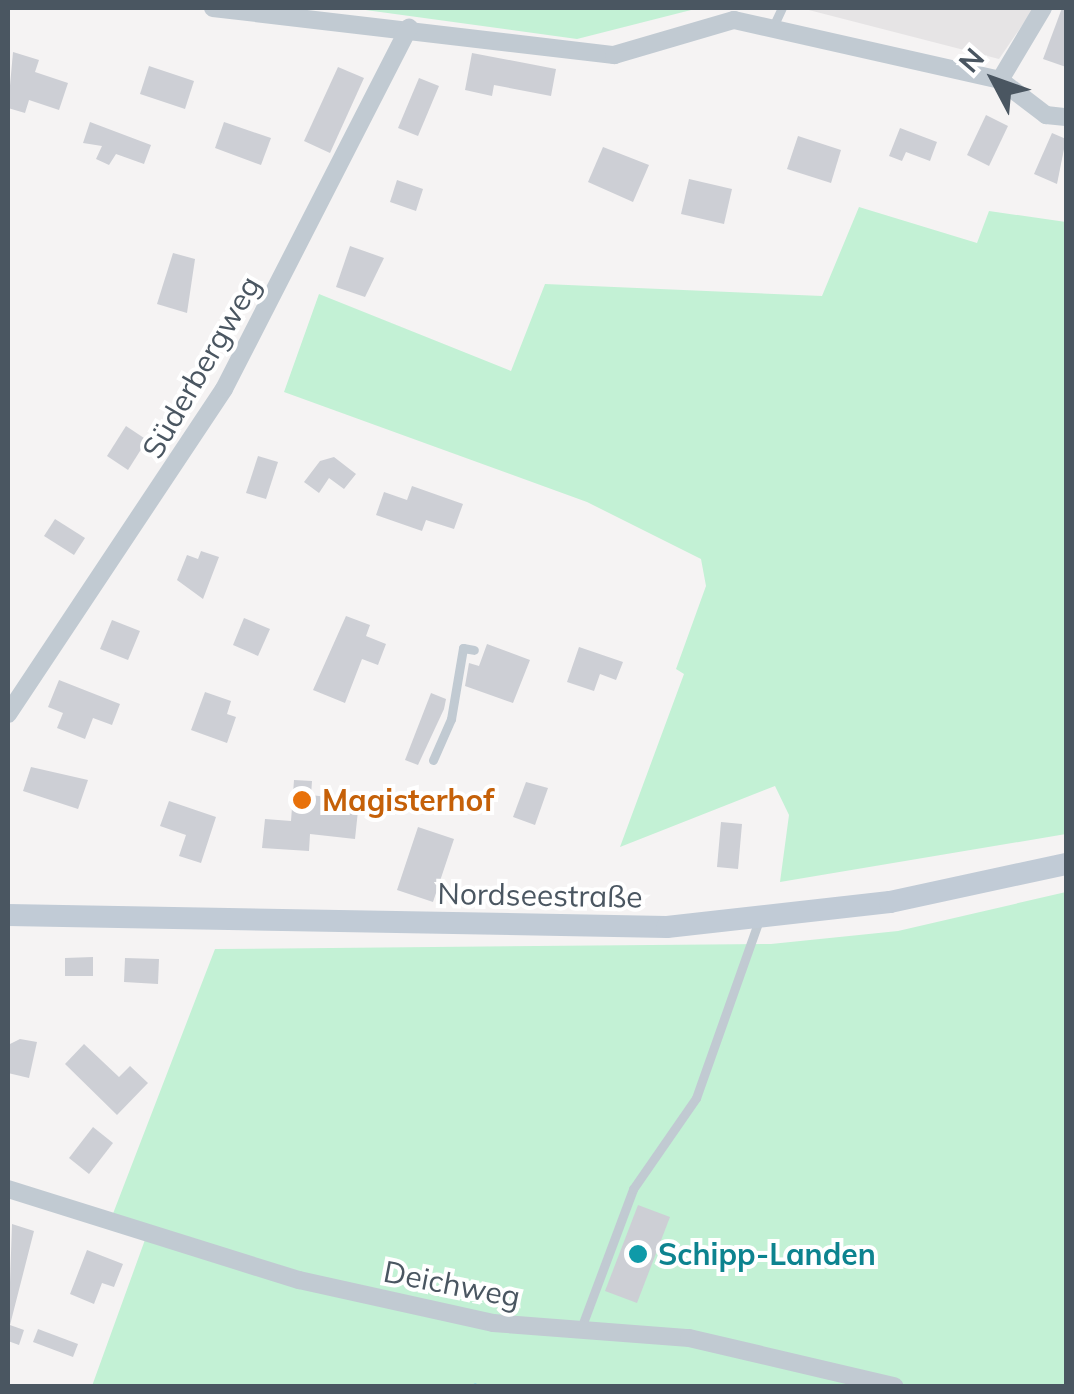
<!DOCTYPE html>
<meta charset="utf-8">
<style>
body{margin:0}
#map{position:relative;width:1074px;height:1394px;overflow:hidden;background:#f5f3f3;font-family:Mulish,sans-serif}
div>[style]{position:absolute}
[style*='--x']{left:calc(var(--x)*1px);top:calc(var(--y)*1px);width:calc(var(--w)*1px);rotate:calc(var(--a)*1deg)}
.education>*{inset:0;background:#e6e4e5}
.green>*{inset:0;background:#c3f1d5}
.stream>*{height:5px;margin:-2.5px;padding:0 2.5px;transform-origin:2.5px;border-radius:2.5px;background:#90daee}
.building>*{inset:0;background:#cdcfd5}
.lane>*{height:9px;margin:-4.5px;padding:0 4.5px;transform-origin:4.5px;border-radius:4.5px;background:#c1cad2}
.street>*{height:18px;margin:-9px;padding:0 9px;transform-origin:9px;border-radius:9px;background:#c1cad2}
.secondary>*{height:22px;margin:-11px;padding:0 11px;transform-origin:11px;border-radius:11px;background:#c1cbd6}
.dots>*{width:28px;height:28px;translate:-50% -50%;box-sizing:border-box;border:5px solid #fff;border-radius:50%}
span{translate:-50% -50%;white-space:nowrap;text-align:center;line-height:1.15;-webkit-text-stroke:8px #fff;paint-order:stroke}
.street-label{font-size:30px;color:#4a5661}
.food-label{font-size:30px;color:#c56008;font-weight:700}
.left{translate:0 -50%;text-align:left}
.culture-label{font-size:30px;color:#0d838f;font-weight:700}
.frame{position:absolute;inset:0;border:10px solid #4a5661;pointer-events:none}
.north{position:absolute;left:944px;top:30px;width:100px;height:100px;-webkit-text-stroke:8px #fff;paint-order:stroke;rotate:311deg;font-size:28px;font-weight:700;line-height:40px;text-align:center;color:#4a5661}
.north::after{content:'';display:block;margin:auto;width:35px;height:45px;background:#4a5661;clip-path:polygon(50% 0,100% 100%,50% 72%,0 100%)}
</style>
<div id="map">
<div class="education">
<i style="clip-path:polygon(801px 8px,1034px 8px,999px 59px)"></i>
</div>
<div class="green">
<i style="clip-path:polygon(351px 8px,699px 8px,577px 39px)"></i>
<i style="clip-path:polygon(859px 207px,977px 243px,989px 211px,1066px 222px,1066px 834px,780px 882px,789px 815px,775px 786px,620px 847px,684px 674px,676px 669px,706px 586px,701px 559px,587px 502px,284px 392px,319px 294px,511px 371px,545px 284px,822px 296px)"></i>
<i style="clip-path:polygon(1066px 892px,1066px 1386px,92px 1386px,146px 1237px,109px 1224px,215px 949px,771px 944px,898px 931px)"></i>
</div>
<div class="stream">
<i style="--x:474;--y:1386;--w:1;--a:-45"></i>
</div>
<div class="building">
<i style="clip-path:polygon(1062px 8px,1066px 8px,1066px 67px,1043px 59px)"></i>
<i style="clip-path:polygon(13px 52px,39px 60px,35px 72px,68px 83px,59px 110px,29px 100px,25px 113px,8px 108px)"></i>
<i style="clip-path:polygon(472px 53px,556px 69px,551px 96px,494px 85px,492px 96px,465px 90px)"></i>
<i style="clip-path:polygon(149px 66px,194px 81px,185px 109px,140px 94px)"></i>
<i style="clip-path:polygon(338px 67px,364px 78px,330px 153px,304px 141px)"></i>
<i style="clip-path:polygon(419px 78px,439px 86px,418px 136px,398px 128px)"></i>
<i style="clip-path:polygon(986px 115px,1008px 126px,989px 166px,967px 155px)"></i>
<i style="clip-path:polygon(90px 122px,151px 145px,144px 164px,116px 154px,109px 165px,96px 159px,102px 146px,83px 143px)"></i>
<i style="clip-path:polygon(224px 122px,271px 138px,261px 165px,215px 148px)"></i>
<i style="clip-path:polygon(900px 128px,937px 142px,930px 161px,906px 152px,902px 161px,889px 156px)"></i>
<i style="clip-path:polygon(1052px 133px,1066px 139px,1057px 184px,1034px 174px)"></i>
<i style="clip-path:polygon(798px 136px,841px 150px,831px 183px,787px 169px)"></i>
<i style="clip-path:polygon(603px 147px,649px 165px,633px 202px,588px 182px)"></i>
<i style="clip-path:polygon(689px 179px,732px 189px,724px 224px,681px 214px)"></i>
<i style="clip-path:polygon(397px 180px,423px 189px,416px 211px,390px 202px)"></i>
<i style="clip-path:polygon(350px 246px,384px 258px,365px 297px,336px 287px)"></i>
<i style="clip-path:polygon(173px 253px,195px 259px,187px 313px,157px 304px)"></i>
<i style="clip-path:polygon(126px 426px,147px 440px,128px 470px,107px 456px)"></i>
<i style="clip-path:polygon(258px 456px,278px 462px,266px 499px,246px 493px)"></i>
<i style="clip-path:polygon(334px 457px,356px 474px,344px 489px,329px 478px,319px 493px,304px 482px,320px 461px)"></i>
<i style="clip-path:polygon(412px 486px,463px 504px,454px 529px,426px 520px,422px 531px,376px 515px,384px 492px,407px 500px)"></i>
<i style="clip-path:polygon(55px 519px,85px 538px,74px 555px,44px 536px)"></i>
<i style="clip-path:polygon(201px 551px,219px 557px,203px 599px,177px 580px,187px 555px,198px 559px)"></i>
<i style="clip-path:polygon(346px 616px,370px 625px,366px 636px,386px 644px,378px 665px,362px 659px,345px 703px,313px 690px)"></i>
<i style="clip-path:polygon(244px 618px,270px 629px,258px 656px,233px 645px)"></i>
<i style="clip-path:polygon(112px 620px,140px 631px,128px 660px,100px 649px)"></i>
<i style="clip-path:polygon(487px 644px,530px 660px,513px 703px,465px 686px,469px 663px,479px 666px)"></i>
<i style="clip-path:polygon(579px 647px,623px 662px,616px 680px,600px 674px,594px 691px,567px 682px)"></i>
<i style="clip-path:polygon(59px 680px,120px 704px,112px 725px,93px 718px,85px 739px,57px 728px,63px 713px,48px 707px)"></i>
<i style="clip-path:polygon(205px 692px,231px 701px,227px 714px,236px 717px,227px 743px,191px 730px)"></i>
<i style="clip-path:polygon(431px 693px,446px 699px,444px 709px,418px 765px,405px 760px)"></i>
<i style="clip-path:polygon(31px 767px,88px 780px,78px 809px,23px 791px)"></i>
<i style="clip-path:polygon(294px 780px,312px 781px,311px 795px,359px 801px,355px 839px,310px 834px,309px 851px,262px 848px,265px 819px,291px 821px)"></i>
<i style="clip-path:polygon(526px 782px,548px 788px,535px 825px,513px 817px)"></i>
<i style="clip-path:polygon(169px 801px,216px 817px,201px 863px,179px 856px,186px 835px,160px 826px)"></i>
<i style="clip-path:polygon(721px 822px,742px 824px,738px 869px,717px 867px)"></i>
<i style="clip-path:polygon(418px 827px,454px 839px,433px 902px,397px 890px)"></i>
<i style="clip-path:polygon(93px 957px,93px 976px,65px 976px,65px 958px)"></i>
<i style="clip-path:polygon(125px 958px,159px 959px,158px 984px,124px 982px)"></i>
<i style="clip-path:polygon(20px 1039px,37px 1042px,29px 1078px,8px 1073px,8px 1045px)"></i>
<i style="clip-path:polygon(84px 1044px,119px 1077px,130px 1066px,148px 1083px,117px 1115px,65px 1064px)"></i>
<i style="clip-path:polygon(93px 1127px,113px 1143px,89px 1174px,69px 1158px)"></i>
<i style="clip-path:polygon(638px 1205px,670px 1217px,637px 1303px,605px 1291px)"></i>
<i style="clip-path:polygon(12px 1224px,34px 1231px,10px 1325px,24px 1330px,19px 1345px,8px 1341px)"></i>
<i style="clip-path:polygon(87px 1250px,123px 1264px,114px 1287px,102px 1283px,94px 1304px,70px 1294px)"></i>
<i style="clip-path:polygon(38px 1329px,78px 1344px,73px 1357px,33px 1342px)"></i>
</div>
<div class="lane">
<i style="--x:772;--y:29;--w:23;--a:-65"></i>
<i style="--x:433;--y:760;--w:45;--a:-66.3"></i>
<i style="--x:451;--y:719;--w:72;--a:-80.4"></i>
<i style="--x:463;--y:648;--w:11;--a:10"></i>
<i style="--x:580;--y:1331;--w:152;--a:-69.5"></i>
<i style="--x:633;--y:1189;--w:111;--a:-55.3"></i>
<i style="--x:696;--y:1098;--w:189;--a:-70.5"></i>
</div>
<div class="street">
<i style="--x:213;--y:8;--w:404;--a:6.7"></i>
<i style="--x:614;--y:55;--w:125;--a:-16.3"></i>
<i style="--x:734;--y:20;--w:273;--a:12.7"></i>
<i style="--x:1000;--y:80;--w:58;--a:37.3"></i>
<i style="--x:1046;--y:115;--w:20;--a:6"></i>
<i style="--x:1000;--y:80;--w:84;--a:-59.2"></i>
<i style="--x:8;--y:714;--w:390;--a:-56.4"></i>
<i style="--x:224;--y:389;--w:406;--a:-62.9"></i>
<i style="--x:8;--y:1189;--w:305;--a:17.4"></i>
<i style="--x:299;--y:1280;--w:199;--a:12.5"></i>
<i style="--x:493;--y:1323;--w:197;--a:4.4"></i>
<i style="--x:689;--y:1338;--w:211;--a:13.2"></i>
</div>
<div class="secondary">
<i style="--x:8;--y:915;--w:659;--a:1.04"></i>
<i style="--x:667;--y:927;--w:224;--a:-6.4"></i>
<i style="--x:890;--y:902;--w:180;--a:-12.2"></i>
</div>
<div class="dots">
<i style="left:302px;top:800px;background:#e8710a"></i>
<i style="left:638px;top:1254px;background:#0f9aa8"></i>
</div>
<div class="street-label">
<span style="left:201px;top:367px;rotate:-60deg">Süderbergweg</span>
<span style="left:540px;top:895px;rotate:1deg">Nordseestraße</span>
<span style="left:452px;top:1284px;rotate:11deg">Deichweg</span>
</div>
<div class="food-label">
<span class="left" style="left:322px;top:800px">Magisterhof</span>
</div>
<div class="culture-label">
<span class="left" style="left:658px;top:1254px">Schipp-Landen</span>
</div>
<div class="frame"></div>
<div class="north">N</div>
</div>
